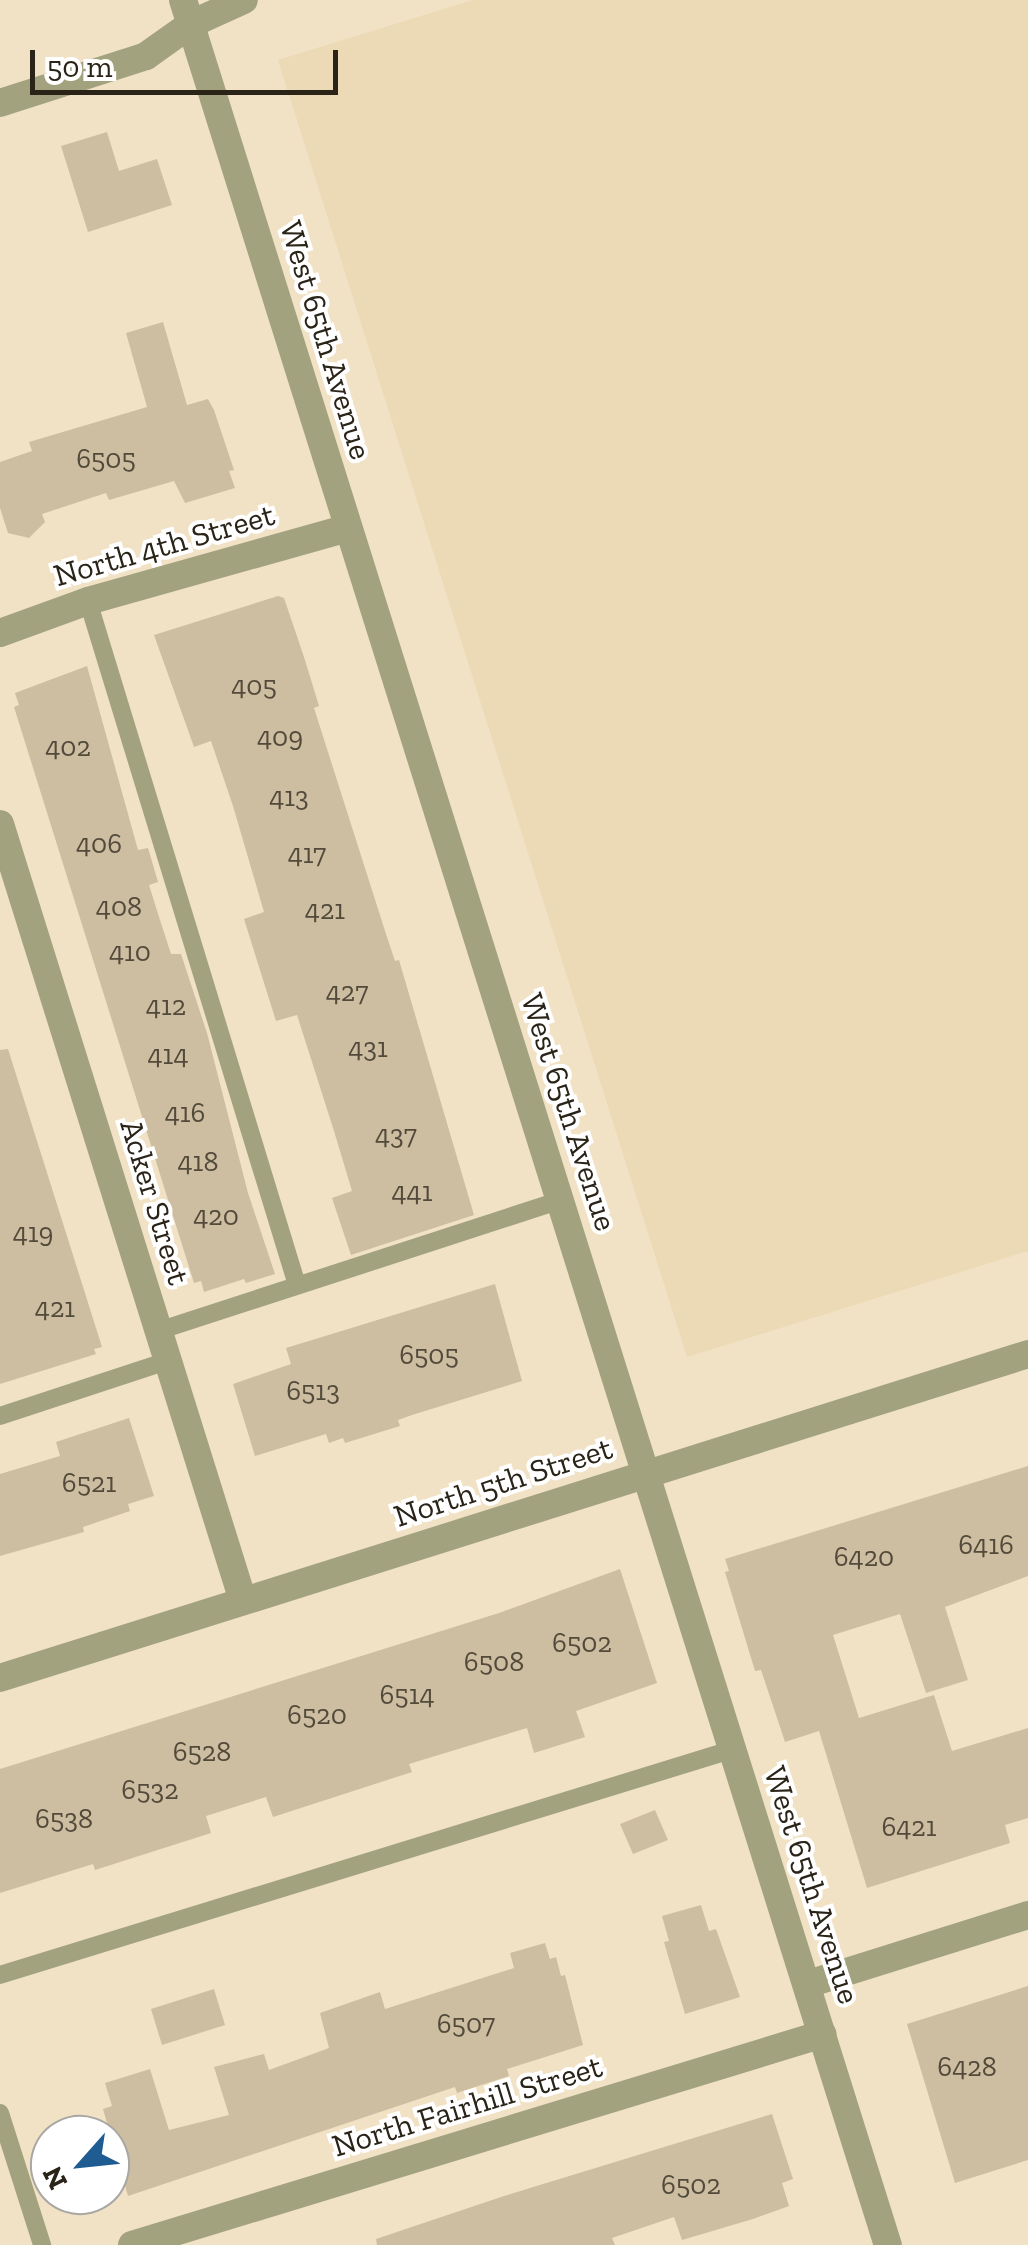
<!DOCTYPE html>
<style>
body{margin:0}
#map{position:relative;width:1028px;height:2245px;overflow:hidden;background:#f2e2c5;font-family:"Zilla Slab",serif}
div>[style]{position:absolute}
[style*='--x']{left:calc(var(--x)*1px);top:calc(var(--y)*1px);width:calc(var(--w)*1px);rotate:calc(var(--a)*1deg)}
.built>*{inset:0;background:#ecd9b5}
.building>*{inset:0;background:#cdbda1}
.service>*{height:18px;margin:-9px;padding:0 9px;transform-origin:9px;border-radius:9px;background:#a2a37e}
.minor>*{height:28px;margin:-14px;padding:0 14px;transform-origin:14px;border-radius:14px;background:#a2a37e}
.tertiary>*{height:28px;margin:-14px;padding:0 14px;transform-origin:14px;border-radius:14px;background:#a2a37e}
span{translate:-50% -50%;white-space:nowrap;text-align:center;line-height:1.15;-webkit-text-stroke:8px #fff;paint-order:stroke}
.number-label{font-size:28px;color:#524a3a}
.number-label span{-webkit-text-stroke-width:0}
.street-label{font-size:32px;color:#292318}
.north{position:absolute;left:30px;top:2115px;width:100px;height:100px;box-sizing:border-box;background:#fff;border:2px solid #a9a7a3;border-radius:50%;rotate:243deg;font-size:28px;font-weight:700;line-height:40px;text-align:center;color:#292318}
.north::after{content:'';display:block;margin:auto;width:35px;height:45px;background:#1f5c92;clip-path:polygon(50% 0,100% 100%,50% 72%,0 100%)}
.scale{position:absolute;left:30px;top:50px;width:308px;height:45px;box-sizing:border-box;border:5px solid #292318;border-top:0;padding-left:12px;font-size:30px;line-height:35px;white-space:nowrap;color:#292318;-webkit-text-stroke:8px #fff;paint-order:stroke}
</style>
<div id="map">
<div class="built">
<i style="clip-path:polygon(473px 0,1028px 0,1028px 1251px,687px 1357px,278px 60px)"></i>
</div>
<div class="building">
<i style="clip-path:polygon(107px 132px,119px 171px,157px 159px,172px 205px,88px 232px,61px 146px)"></i>
<i style="clip-path:polygon(163px 322px,187px 405px,208px 399px,214px 410px,234px 470px,229px 471px,235px 488px,185px 503px,174px 481px,109px 500px,106px 493px,42px 514px,45px 522px,29px 538px,8px 533px,0 508px,0 462px,32px 451px,29px 442px,147px 407px,126px 333px)"></i>
<i style="clip-path:polygon(278px 596px,284px 598px,304px 657px,319px 706px,314px 708px,386px 934px,395px 961px,399px 960px,474px 1215px,351px 1255px,332px 1198px,352px 1191px,334px 1131px,297px 1015px,276px 1021px,244px 919px,264px 912px,233px 806px,211px 741px,194px 747px,154px 635px)"></i>
<i style="clip-path:polygon(87px 666px,138px 850px,148px 848px,158px 882px,149px 885px,160px 920px,171px 954px,181px 954px,207px 1033px,248px 1193px,275px 1274px,246px 1283px,244px 1279px,204px 1292px,201px 1281px,194px 1283px,14px 707px,19px 705px,15px 693px)"></i>
<i style="clip-path:polygon(8px 1049px,102px 1347px,94px 1349px,96px 1354px,0 1384px,0 1050px)"></i>
<i style="clip-path:polygon(495px 1284px,522px 1381px,412px 1415px,398px 1420px,400px 1426px,345px 1443px,343px 1438px,329px 1443px,326px 1434px,255px 1456px,233px 1384px,291px 1364px,286px 1348px)"></i>
<i style="clip-path:polygon(129px 1418px,154px 1496px,128px 1504px,130px 1511px,83px 1527px,84px 1532px,0 1556px,0 1474px,60px 1456px,56px 1442px)"></i>
<i style="clip-path:polygon(1028px 1466px,1028px 1576px,945px 1607px,968px 1680px,926px 1693px,900px 1614px,833px 1635px,859px 1718px,934px 1695px,952px 1751px,1028px 1728px,1028px 1818px,1005px 1825px,1010px 1843px,867px 1888px,819px 1731px,785px 1742px,761px 1670px,755px 1671px,725px 1572px,729px 1571px,725px 1559px)"></i>
<i style="clip-path:polygon(620px 1569px,657px 1683px,576px 1711px,585px 1737px,534px 1753px,527px 1728px,409px 1764px,412px 1772px,273px 1817px,266px 1797px,206px 1816px,211px 1833px,95px 1870px,93px 1864px,0 1893px,0 1769px,499px 1613px)"></i>
<i style="clip-path:polygon(655px 1810px,668px 1840px,633px 1854px,620px 1824px)"></i>
<i style="clip-path:polygon(701px 1905px,709px 1931px,716px 1929px,740px 1997px,685px 2014px,664px 1942px,669px 1941px,662px 1916px)"></i>
<i style="clip-path:polygon(545px 1943px,550px 1959px,556px 1957px,561px 1976px,565px 1975px,583px 2045px,507px 2069px,509px 2076px,457px 2093px,455px 2087px,128px 2196px,103px 2109px,112px 2106px,105px 2083px,150px 2069px,169px 2130px,229px 2115px,214px 2067px,264px 2054px,269px 2070px,329px 2048px,320px 2013px,380px 1992px,385px 2009px,514px 1968px,510px 1953px)"></i>
<i style="clip-path:polygon(1028px 1986px,1028px 2160px,955px 2183px,907px 2024px)"></i>
<i style="clip-path:polygon(214px 1989px,225px 2025px,162px 2045px,151px 2009px)"></i>
<i style="clip-path:polygon(772px 2114px,793px 2179px,782px 2183px,789px 2206px,753px 2219px,682px 2240px,674px 2217px,612px 2238px,615px 2245px,377px 2245px,376px 2239px,504px 2196px)"></i>
</div>
<div class="service">
<i style="--x:88;--y:601;--w:715;--a:73.01"></i>
<i style="--x:158;--y:1331;--w:423;--a:-18"></i>
<i style="--x:0;--y:1416;--w:176;--a:-18.2"></i>
<i style="--x:0;--y:1975;--w:765;--a:-17.11"></i>
<i style="--x:0;--y:2113;--w:139;--a:72.3"></i>
</div>
<div class="minor">
<i style="--x:183;--y:0;--w:2353;--a:72.57"></i>
<i style="--x:0;--y:103;--w:153;--a:-17.8"></i>
<i style="--x:146;--y:56;--w:55;--a:-35.4"></i>
<i style="--x:191;--y:24;--w:58;--a:-24.4"></i>
<i style="--x:0;--y:633;--w:94;--a:-20"></i>
<i style="--x:88;--y:601;--w:270;--a:-15.7"></i>
<i style="--x:0;--y:824;--w:814;--a:72.63"></i>
<i style="--x:808;--y:1984;--w:231;--a:-17.4"></i>
<i style="--x:132;--y:2245;--w:722;--a:-16.98"></i>
</div>
<div class="tertiary">
<i style="--x:0;--y:1678;--w:1078;--a:-17.49"></i>
</div>
<div class="number-label">
<span style="left:106px;top:459px">6505</span>
<span style="left:254px;top:686px">405</span>
<span style="left:280px;top:737px">409</span>
<span style="left:68px;top:747px">402</span>
<span style="left:289px;top:797px">413</span>
<span style="left:99px;top:844px">406</span>
<span style="left:307px;top:854px">417</span>
<span style="left:119px;top:907px">408</span>
<span style="left:325px;top:910px">421</span>
<span style="left:130px;top:952px">410</span>
<span style="left:347px;top:992px">427</span>
<span style="left:166px;top:1006px">412</span>
<span style="left:368px;top:1048px">431</span>
<span style="left:168px;top:1055px">414</span>
<span style="left:185px;top:1113px">416</span>
<span style="left:396px;top:1135px">437</span>
<span style="left:198px;top:1162px">418</span>
<span style="left:412px;top:1192px">441</span>
<span style="left:216px;top:1216px">420</span>
<span style="left:33px;top:1233px">419</span>
<span style="left:55px;top:1308px">421</span>
<span style="left:429px;top:1355px">6505</span>
<span style="left:313px;top:1391px">6513</span>
<span style="left:89px;top:1483px">6521</span>
<span style="left:986px;top:1545px">6416</span>
<span style="left:864px;top:1557px">6420</span>
<span style="left:582px;top:1643px">6502</span>
<span style="left:494px;top:1662px">6508</span>
<span style="left:407px;top:1695px">6514</span>
<span style="left:317px;top:1715px">6520</span>
<span style="left:202px;top:1752px">6528</span>
<span style="left:150px;top:1790px">6532</span>
<span style="left:64px;top:1819px">6538</span>
<span style="left:909px;top:1827px">6421</span>
<span style="left:466px;top:2024px">6507</span>
<span style="left:967px;top:2067px">6428</span>
<span style="left:691px;top:2185px">6502</span>
</div>
<div class="street-label">
<span style="left:326px;top:340px;rotate:73deg">West 65th Avenue</span>
<span style="left:164px;top:545px;rotate:-16deg">North 4th Street</span>
<span style="left:569px;top:1112px;rotate:72deg">West 65th Avenue</span>
<span style="left:155px;top:1202px;rotate:73deg">Acker Street</span>
<span style="left:503px;top:1482px;rotate:-18deg">North 5th Street</span>
<span style="left:812px;top:1885px;rotate:72deg">West 65th Avenue</span>
<span style="left:467px;top:2106px;rotate:-17deg">North Fairhill Street</span>
</div>
<div class="north">N</div>
<div class="scale">50 m</div>
</div>
